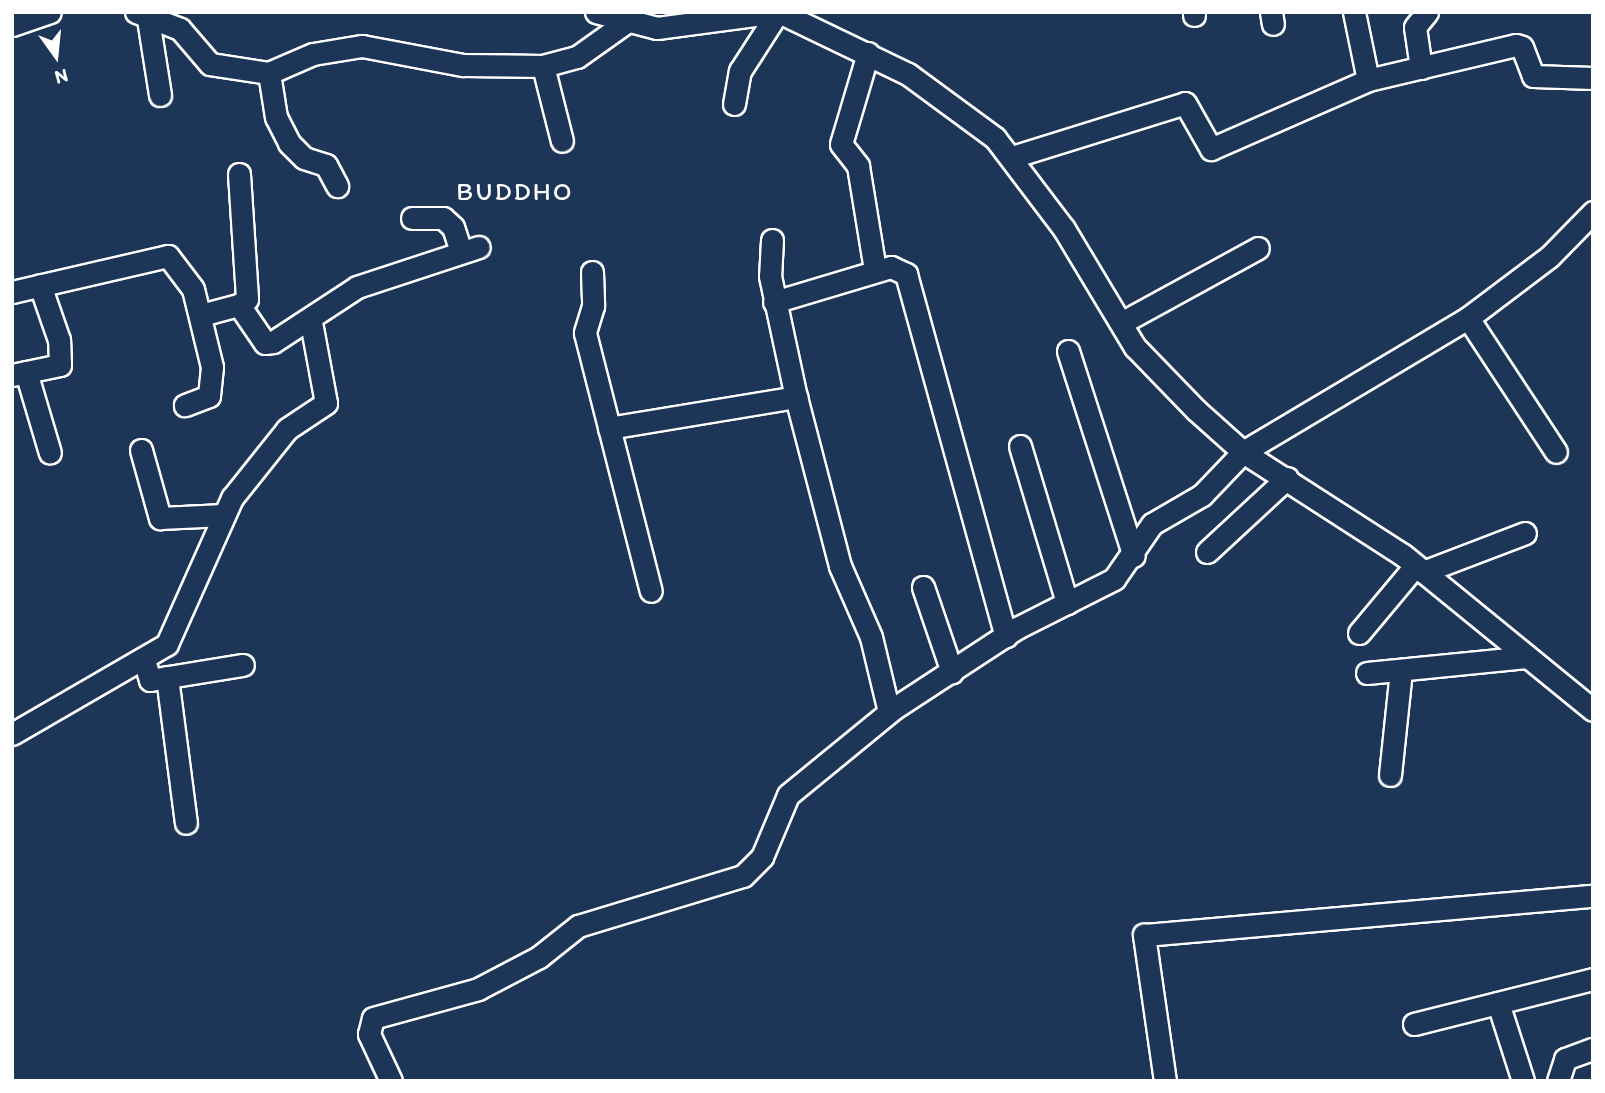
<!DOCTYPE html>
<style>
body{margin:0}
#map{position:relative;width:1605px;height:1093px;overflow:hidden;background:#1d3557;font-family:Itim,sans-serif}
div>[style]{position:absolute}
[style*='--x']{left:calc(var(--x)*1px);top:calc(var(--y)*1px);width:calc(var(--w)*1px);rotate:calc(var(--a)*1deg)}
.roads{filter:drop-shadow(2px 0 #fff) drop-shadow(-2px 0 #fff) drop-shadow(0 2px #fff) drop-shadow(0 -2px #fff)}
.minor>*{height:21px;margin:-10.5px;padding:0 10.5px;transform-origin:10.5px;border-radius:10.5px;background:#1d3557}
span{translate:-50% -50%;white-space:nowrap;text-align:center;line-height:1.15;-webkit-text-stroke:5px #1d3557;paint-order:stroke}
.quarter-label{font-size:26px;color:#fff;letter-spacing:2px}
.frame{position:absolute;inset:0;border:14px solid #fff;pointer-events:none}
.north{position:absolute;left:21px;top:21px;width:70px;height:70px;-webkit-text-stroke:5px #1d3557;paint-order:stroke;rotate:165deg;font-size:19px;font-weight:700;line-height:28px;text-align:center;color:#fff}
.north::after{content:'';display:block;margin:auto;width:24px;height:32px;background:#fff;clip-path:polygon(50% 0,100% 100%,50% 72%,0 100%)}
</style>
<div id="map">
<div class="roads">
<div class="minor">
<i style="--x:136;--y:12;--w:47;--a:21.1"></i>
<i style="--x:180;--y:29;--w:46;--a:49.4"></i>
<i style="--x:210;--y:64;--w:60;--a:8.7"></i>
<i style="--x:269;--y:73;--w:48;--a:-23.4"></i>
<i style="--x:313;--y:54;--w:50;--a:-9.3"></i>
<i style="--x:362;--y:46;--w:103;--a:10.7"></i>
<i style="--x:463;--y:65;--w:80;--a:0.7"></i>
<i style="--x:543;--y:66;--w:35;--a:-15"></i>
<i style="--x:577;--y:57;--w:64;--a:-35.4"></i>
<i style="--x:596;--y:12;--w:63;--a:14.7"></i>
<i style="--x:657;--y:28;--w:121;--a:-7.6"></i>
<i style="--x:779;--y:12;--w:143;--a:25.7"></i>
<i style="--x:908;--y:74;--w:108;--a:36.3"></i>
<i style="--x:995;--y:138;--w:114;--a:52.8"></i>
<i style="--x:1064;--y:229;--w:138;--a:59"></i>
<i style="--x:1135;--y:347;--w:88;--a:45.9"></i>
<i style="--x:1196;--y:410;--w:63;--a:41.8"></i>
<i style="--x:1243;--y:452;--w:190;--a:32.8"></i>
<i style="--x:1403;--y:555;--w:245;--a:39.2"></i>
<i style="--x:1194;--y:12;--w:3;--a:90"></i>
<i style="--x:1271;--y:12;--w:12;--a:81"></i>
<i style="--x:1354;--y:12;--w:69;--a:78.4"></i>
<i style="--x:148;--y:19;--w:77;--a:81"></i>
<i style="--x:12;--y:25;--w:40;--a:-18.9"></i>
<i style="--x:868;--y:53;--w:95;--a:106.5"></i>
<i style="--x:841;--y:144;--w:28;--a:52"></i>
<i style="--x:858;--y:166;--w:105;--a:80.7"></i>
<i style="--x:543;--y:66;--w:77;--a:75.8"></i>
<i style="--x:1421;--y:68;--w:41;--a:-98.3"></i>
<i style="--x:1415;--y:27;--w:19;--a:-51"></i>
<i style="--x:269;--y:73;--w:45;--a:81"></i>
<i style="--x:276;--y:117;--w:29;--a:63"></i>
<i style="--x:289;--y:143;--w:21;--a:45"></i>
<i style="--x:304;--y:158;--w:23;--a:18"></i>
<i style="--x:326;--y:165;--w:24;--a:62"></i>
<i style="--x:734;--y:104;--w:34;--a:-80"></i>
<i style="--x:740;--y:71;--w:70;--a:-57.2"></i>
<i style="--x:1012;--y:157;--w:181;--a:-17.3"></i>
<i style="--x:1185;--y:103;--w:53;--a:60.5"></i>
<i style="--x:1211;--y:149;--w:171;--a:-23.7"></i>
<i style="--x:1368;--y:80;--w:152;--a:-13.3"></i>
<i style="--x:1516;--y:45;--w:6;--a:18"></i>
<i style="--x:1522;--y:47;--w:31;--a:69"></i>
<i style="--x:1533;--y:76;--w:60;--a:1.9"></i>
<i style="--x:239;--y:174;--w:125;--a:86.3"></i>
<i style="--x:247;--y:299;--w:10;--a:143"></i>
<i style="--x:412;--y:218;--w:31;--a:0"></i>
<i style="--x:443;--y:218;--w:13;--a:42"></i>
<i style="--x:453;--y:227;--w:26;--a:72"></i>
<i style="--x:772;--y:240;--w:36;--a:93"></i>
<i style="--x:770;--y:276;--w:124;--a:77.9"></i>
<i style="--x:796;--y:397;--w:175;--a:75.4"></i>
<i style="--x:840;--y:566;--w:77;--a:66.4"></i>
<i style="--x:871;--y:637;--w:77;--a:76.5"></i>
<i style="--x:592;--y:272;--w:34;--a:88"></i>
<i style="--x:593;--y:306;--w:28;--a:107"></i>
<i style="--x:585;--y:333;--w:266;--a:75.7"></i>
<i style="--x:12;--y:292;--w:160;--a:-13"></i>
<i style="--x:168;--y:256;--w:41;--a:52.9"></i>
<i style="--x:193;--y:289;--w:80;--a:76.3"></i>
<i style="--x:212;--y:367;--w:29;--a:96"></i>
<i style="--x:209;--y:396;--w:26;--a:159"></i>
<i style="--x:774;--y:302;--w:122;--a:-16.7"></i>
<i style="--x:891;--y:267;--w:17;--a:25"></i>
<i style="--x:906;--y:274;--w:376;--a:74.6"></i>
<i style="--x:201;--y:315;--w:39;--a:-15"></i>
<i style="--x:239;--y:305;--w:46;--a:55.6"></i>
<i style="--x:265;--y:343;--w:8;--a:-7"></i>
<i style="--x:273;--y:342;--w:100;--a:-33.2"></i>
<i style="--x:357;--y:287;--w:128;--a:-18.2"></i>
<i style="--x:1468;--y:318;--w:160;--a:56.7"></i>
<i style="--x:1121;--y:323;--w:156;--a:-28.7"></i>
<i style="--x:1068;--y:351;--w:215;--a:72.2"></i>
<i style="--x:26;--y:372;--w:84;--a:73.5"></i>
<i style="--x:12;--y:375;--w:49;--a:-11.8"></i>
<i style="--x:60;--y:365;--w:25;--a:-92"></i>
<i style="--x:59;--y:340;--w:58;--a:-109.1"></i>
<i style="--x:609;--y:428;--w:190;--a:-9.4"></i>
<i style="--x:1020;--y:446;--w:164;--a:73.3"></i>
<i style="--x:141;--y:450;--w:71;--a:74.4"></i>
<i style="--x:160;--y:518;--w:64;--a:-2.7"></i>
<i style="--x:1207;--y:552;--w:109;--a:-42.8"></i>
<i style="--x:1423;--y:572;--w:109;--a:-20.9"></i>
<i style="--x:923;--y:587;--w:90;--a:71.2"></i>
<i style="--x:1359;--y:633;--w:87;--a:-50.1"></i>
<i style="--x:144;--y:660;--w:21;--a:73"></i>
<i style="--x:150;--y:680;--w:94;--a:-9.2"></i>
<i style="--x:1367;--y:673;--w:160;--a:-5.7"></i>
<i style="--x:167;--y:677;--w:147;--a:82.6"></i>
<i style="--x:12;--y:734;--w:179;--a:-30.1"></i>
<i style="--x:167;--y:644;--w:160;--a:-66"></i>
<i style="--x:232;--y:498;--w:88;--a:-51.4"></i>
<i style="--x:287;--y:429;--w:47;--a:-33.7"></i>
<i style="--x:326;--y:403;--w:82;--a:-100.5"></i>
<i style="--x:1390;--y:775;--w:105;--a:-84"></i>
<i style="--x:1498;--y:1003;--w:82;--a:72.2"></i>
<i style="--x:1414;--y:1024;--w:185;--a:-14.1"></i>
<i style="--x:391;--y:1081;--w:52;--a:-115.1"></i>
<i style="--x:369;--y:1034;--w:16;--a:-76"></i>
<i style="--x:373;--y:1018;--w:109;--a:-15.4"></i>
<i style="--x:478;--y:989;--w:69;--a:-27.7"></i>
<i style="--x:539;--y:957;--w:50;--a:-38.5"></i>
<i style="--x:578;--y:926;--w:172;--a:-16.9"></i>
<i style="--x:743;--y:876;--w:27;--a:-45"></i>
<i style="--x:762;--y:857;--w:67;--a:-67.2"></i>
<i style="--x:788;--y:795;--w:136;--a:-39.3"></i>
<i style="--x:893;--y:709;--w:148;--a:-33.2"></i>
<i style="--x:1017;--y:628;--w:109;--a:-26.8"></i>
<i style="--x:1114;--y:579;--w:67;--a:-55.4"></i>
<i style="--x:1152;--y:524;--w:58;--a:-30.1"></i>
<i style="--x:1202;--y:495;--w:59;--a:-46.4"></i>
<i style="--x:1243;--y:452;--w:262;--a:-30.8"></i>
<i style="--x:1468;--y:318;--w:101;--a:-37"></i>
<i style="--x:1549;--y:257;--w:63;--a:-45.6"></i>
<i style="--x:1165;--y:1081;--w:148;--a:-98.2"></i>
<i style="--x:1144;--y:935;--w:451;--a:-5"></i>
<i style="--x:1558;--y:1081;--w:23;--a:-72"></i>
<i style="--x:1565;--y:1059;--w:30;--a:-20"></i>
</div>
</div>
<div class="quarter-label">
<span style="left:515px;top:192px">BUDDHO</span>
</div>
<div class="frame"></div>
<div class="north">N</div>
</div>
